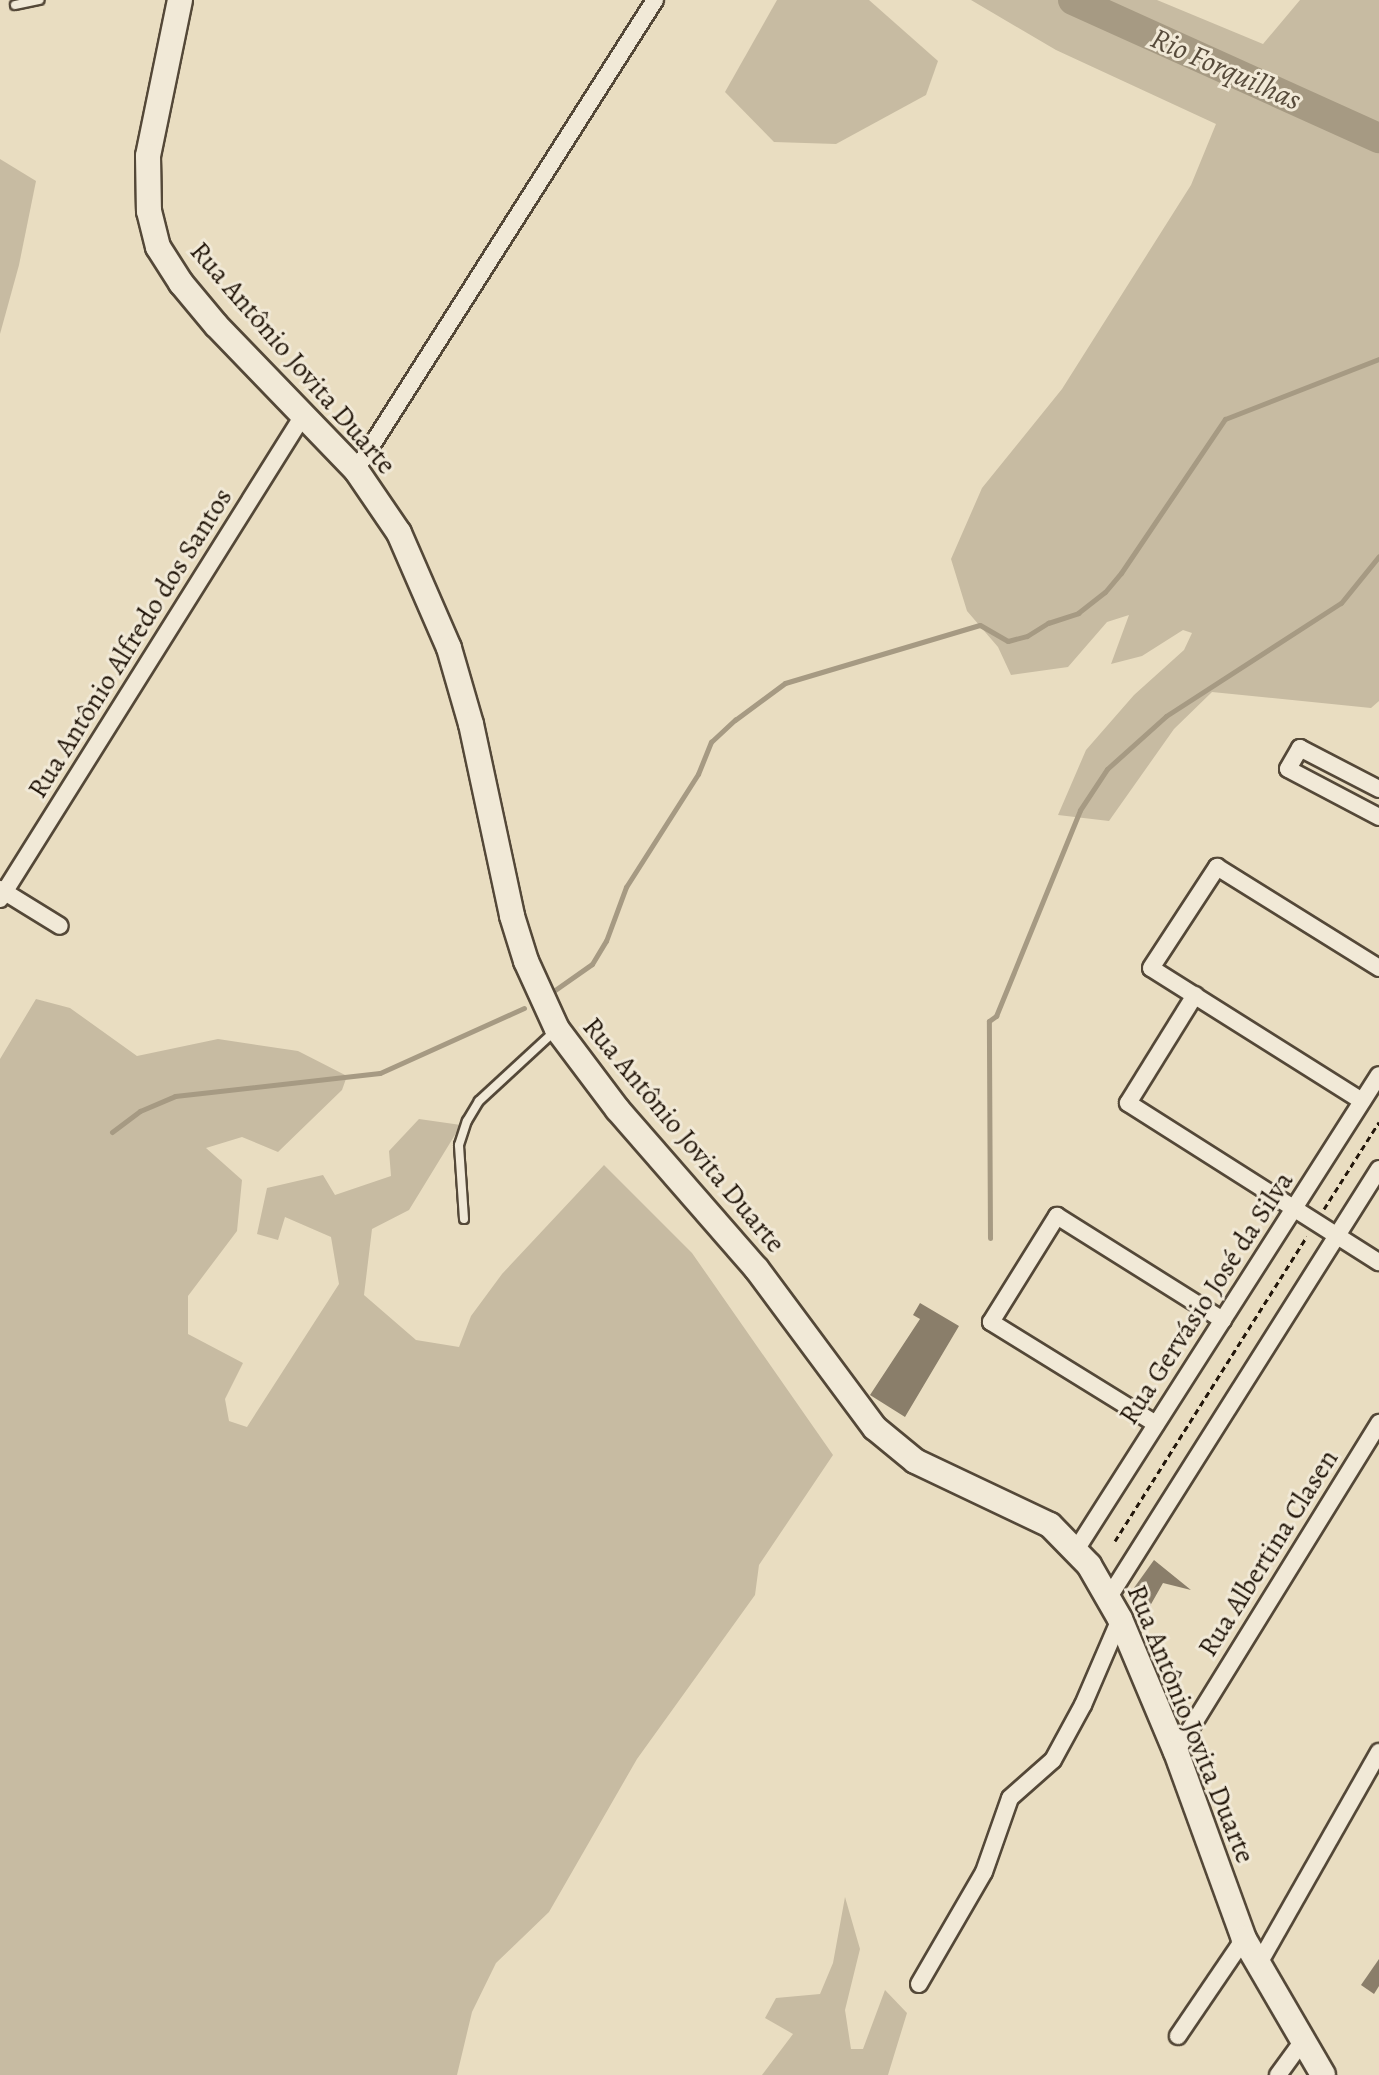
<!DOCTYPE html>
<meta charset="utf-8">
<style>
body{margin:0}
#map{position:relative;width:1379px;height:2075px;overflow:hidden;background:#e9ddc1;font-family:Alegreya,serif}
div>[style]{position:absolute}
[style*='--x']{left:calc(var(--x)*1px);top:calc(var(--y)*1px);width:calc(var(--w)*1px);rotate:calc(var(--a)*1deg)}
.green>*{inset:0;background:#c7bba2}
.stream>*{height:5px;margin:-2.5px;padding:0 2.5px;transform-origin:2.5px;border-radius:2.5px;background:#a69a83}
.river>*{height:30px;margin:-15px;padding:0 15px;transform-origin:15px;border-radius:15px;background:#a69a83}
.building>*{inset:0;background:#8a7e6a}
.path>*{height:3px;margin-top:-1.5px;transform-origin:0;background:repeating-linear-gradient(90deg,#23170b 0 6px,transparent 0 10px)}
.roads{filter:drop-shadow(2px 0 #544838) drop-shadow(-2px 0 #544838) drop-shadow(0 2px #544838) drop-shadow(0 -2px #544838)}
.service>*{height:8px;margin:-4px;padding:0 4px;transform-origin:4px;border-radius:4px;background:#f1e9d7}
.minor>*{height:16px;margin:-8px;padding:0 8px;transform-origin:8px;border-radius:8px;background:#f1e9d7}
.secondary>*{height:24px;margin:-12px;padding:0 12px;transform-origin:12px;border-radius:12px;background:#f1e9d7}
span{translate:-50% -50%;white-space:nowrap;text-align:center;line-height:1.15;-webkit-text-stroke:6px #f1e9d7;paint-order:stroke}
.street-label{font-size:28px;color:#23170b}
.water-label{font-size:30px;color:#574b3b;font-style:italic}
</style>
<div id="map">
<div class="green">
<i style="clip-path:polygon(777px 0,869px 0,938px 61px,926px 95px,836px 144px,774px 142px,725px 92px)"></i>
<i style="clip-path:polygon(971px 0,1157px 0,1263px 44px,1300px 0,1379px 0,1379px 701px,1371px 708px,1212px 692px,1174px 729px,1109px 821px,1058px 815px,1086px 750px,1134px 695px,1184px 650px,1192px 633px,1183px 630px,1142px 656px,1111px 664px,1129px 615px,1107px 622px,1068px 667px,1011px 675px,998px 647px,967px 611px,951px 559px,982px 488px,1062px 389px,1191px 185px,1216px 124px,1056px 50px)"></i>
<i style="clip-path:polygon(0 159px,36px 181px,19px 265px,0 334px)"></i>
<i style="clip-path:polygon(36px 999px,70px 1008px,137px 1056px,218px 1039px,298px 1051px,347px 1076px,342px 1090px,278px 1152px,242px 1137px,206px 1148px,242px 1180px,237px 1231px,188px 1296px,188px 1334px,243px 1363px,225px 1399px,229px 1421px,247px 1427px,339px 1284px,331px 1237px,285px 1217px,278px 1240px,257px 1234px,267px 1188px,323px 1175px,335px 1195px,391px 1176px,389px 1151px,419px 1119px,461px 1125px,409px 1210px,372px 1229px,364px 1295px,416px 1340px,459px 1347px,471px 1316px,502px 1274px,604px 1165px,692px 1253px,833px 1455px,759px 1565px,755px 1595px,637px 1759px,549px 1912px,496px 1963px,472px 2012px,457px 2075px,0 2075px,0 1059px)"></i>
<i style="clip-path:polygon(845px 1897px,860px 1949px,845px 2010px,851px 2049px,863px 2049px,885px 1990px,907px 2013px,888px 2075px,762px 2075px,793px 2034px,765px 2018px,776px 1998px,820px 1994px,833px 1963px)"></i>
</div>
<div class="stream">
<i style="--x:555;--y:990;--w:45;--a:-35.1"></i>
<i style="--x:592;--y:964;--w:27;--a:-59"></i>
<i style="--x:606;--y:941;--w:58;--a:-69.7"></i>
<i style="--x:626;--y:887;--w:134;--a:-57.5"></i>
<i style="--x:698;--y:774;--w:35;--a:-68"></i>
<i style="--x:711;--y:742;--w:33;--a:-43"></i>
<i style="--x:735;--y:720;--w:62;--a:-36.5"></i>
<i style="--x:785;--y:683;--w:203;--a:-16.6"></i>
<i style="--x:980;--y:625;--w:32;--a:30"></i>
<i style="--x:1008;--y:641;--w:20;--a:-15"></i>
<i style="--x:1027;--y:636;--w:25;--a:-32"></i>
<i style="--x:1048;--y:623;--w:32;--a:-18"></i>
<i style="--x:1078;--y:613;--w:34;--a:-38"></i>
<i style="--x:1105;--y:592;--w:25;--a:-50"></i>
<i style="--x:1121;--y:573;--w:186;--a:-56"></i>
<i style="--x:1225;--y:419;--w:165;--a:-21.3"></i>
<i style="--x:112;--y:1132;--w:35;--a:-37"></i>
<i style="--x:140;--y:1111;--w:38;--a:-23"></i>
<i style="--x:175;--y:1096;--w:206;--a:-6.4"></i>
<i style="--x:380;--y:1073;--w:158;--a:-24.3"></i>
<i style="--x:990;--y:1238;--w:217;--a:-90.3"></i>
<i style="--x:989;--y:1021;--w:9;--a:-36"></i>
<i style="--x:996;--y:1016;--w:222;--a:-67.8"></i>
<i style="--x:1080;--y:810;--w:49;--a:-56.6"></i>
<i style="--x:1107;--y:769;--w:79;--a:-41.9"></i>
<i style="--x:1166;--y:716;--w:208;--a:-32.9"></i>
<i style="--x:1341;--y:603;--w:60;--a:-51"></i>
</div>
<div class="river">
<i style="--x:1073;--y:0;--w:336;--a:24.3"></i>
</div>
<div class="building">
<i style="clip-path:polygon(920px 1303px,959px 1326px,905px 1417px,870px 1395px,920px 1319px,913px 1315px)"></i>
<i style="clip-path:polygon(1154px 1560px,1191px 1590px,1163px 1583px,1150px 1606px,1131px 1592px)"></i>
<i style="clip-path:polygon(1379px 1959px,1379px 1986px,1374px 1994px,1361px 1985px)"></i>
</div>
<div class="path">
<i style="--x:1324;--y:1209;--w:103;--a:-57.7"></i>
<i style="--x:1115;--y:1541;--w:360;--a:-57.8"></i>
</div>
<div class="roads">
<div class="service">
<i style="--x:15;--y:5;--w:25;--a:-12"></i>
<i style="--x:464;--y:1219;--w:74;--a:-93.9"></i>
<i style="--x:459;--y:1145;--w:25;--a:-72"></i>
<i style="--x:467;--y:1121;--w:23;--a:-59"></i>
<i style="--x:479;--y:1101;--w:105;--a:-42.7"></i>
</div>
<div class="minor">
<i style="--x:356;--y:470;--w:557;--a:-57.54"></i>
<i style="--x:1379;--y:789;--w:89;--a:-152.6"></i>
<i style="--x:1300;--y:748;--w:24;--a:120"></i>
<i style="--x:1288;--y:769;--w:103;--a:27.8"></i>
<i style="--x:0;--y:889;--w:70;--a:31.7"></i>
<i style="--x:0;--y:899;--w:572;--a:-57.92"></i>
<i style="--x:1195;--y:995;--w:127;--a:121.8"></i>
<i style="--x:1128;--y:1103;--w:297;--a:32.4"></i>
<i style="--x:1362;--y:1101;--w:249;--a:-147.8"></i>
<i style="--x:1151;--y:968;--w:121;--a:-56.8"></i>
<i style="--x:1217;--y:867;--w:191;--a:31.9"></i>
<i style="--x:1156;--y:1424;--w:194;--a:-148.3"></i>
<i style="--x:991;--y:1322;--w:125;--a:-58.1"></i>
<i style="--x:1057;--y:1216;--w:196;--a:32.1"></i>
<i style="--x:1076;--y:1550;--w:563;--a:-57.47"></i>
<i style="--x:1109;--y:1597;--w:506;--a:-57.75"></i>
<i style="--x:1176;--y:1752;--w:387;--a:-58.3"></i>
<i style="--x:1258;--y:1965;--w:245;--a:-60.4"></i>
<i style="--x:919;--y:1984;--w:129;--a:-59.9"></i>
<i style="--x:984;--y:1872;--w:78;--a:-70.6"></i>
<i style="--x:1010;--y:1798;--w:57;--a:-41.5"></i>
<i style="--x:1053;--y:1760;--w:63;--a:-61.4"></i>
<i style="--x:1083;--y:1705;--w:94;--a:-66.7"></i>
<i style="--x:1178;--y:2036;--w:117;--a:-55.8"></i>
<i style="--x:1278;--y:2075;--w:41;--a:-54"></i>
</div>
<div class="secondary">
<i style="--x:180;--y:0;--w:159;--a:101.6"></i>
<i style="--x:148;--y:156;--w:55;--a:89"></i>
<i style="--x:149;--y:211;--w:37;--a:76"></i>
<i style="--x:158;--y:247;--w:43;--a:57.4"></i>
<i style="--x:181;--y:283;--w:55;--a:50.2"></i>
<i style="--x:216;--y:325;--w:202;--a:46"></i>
<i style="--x:356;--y:470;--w:76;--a:55.7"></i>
<i style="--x:399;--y:533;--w:125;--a:66.5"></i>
<i style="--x:449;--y:648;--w:79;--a:73.9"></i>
<i style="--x:471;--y:724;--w:196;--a:77.9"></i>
<i style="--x:512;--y:916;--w:47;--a:72.7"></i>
<i style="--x:526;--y:961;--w:75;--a:65.5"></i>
<i style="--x:557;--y:1029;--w:101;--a:53"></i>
<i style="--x:618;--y:1110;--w:210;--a:48.9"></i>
<i style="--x:756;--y:1268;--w:199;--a:53.4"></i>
<i style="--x:875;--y:1428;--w:52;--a:39.5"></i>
<i style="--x:915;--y:1461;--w:149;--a:25.4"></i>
<i style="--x:1050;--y:1525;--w:56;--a:45.7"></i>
<i style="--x:1089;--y:1565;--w:62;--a:60.1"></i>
<i style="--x:1120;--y:1619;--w:144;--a:67.2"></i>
<i style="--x:1176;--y:1752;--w:199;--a:70"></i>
<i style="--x:1244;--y:1939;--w:157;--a:59.8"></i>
</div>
</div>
<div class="street-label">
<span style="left:293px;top:358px;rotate:49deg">Rua Antônio Jovita Duarte</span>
<span style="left:130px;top:643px;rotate:-58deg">Rua Antônio Alfredo dos Santos</span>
<span style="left:684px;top:1135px;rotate:50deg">Rua Antônio Jovita Duarte</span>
<span style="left:1206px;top:1298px;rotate:-57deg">Rua Gervásio José da Silva</span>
<span style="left:1268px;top:1553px;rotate:-58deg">Rua Albertina Clasen</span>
<span style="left:1191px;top:1724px;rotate:68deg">Rua Antônio Jovita Duarte</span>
</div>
<div class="water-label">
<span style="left:1226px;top:69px;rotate:24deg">Rio Forquilhas</span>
</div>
</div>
